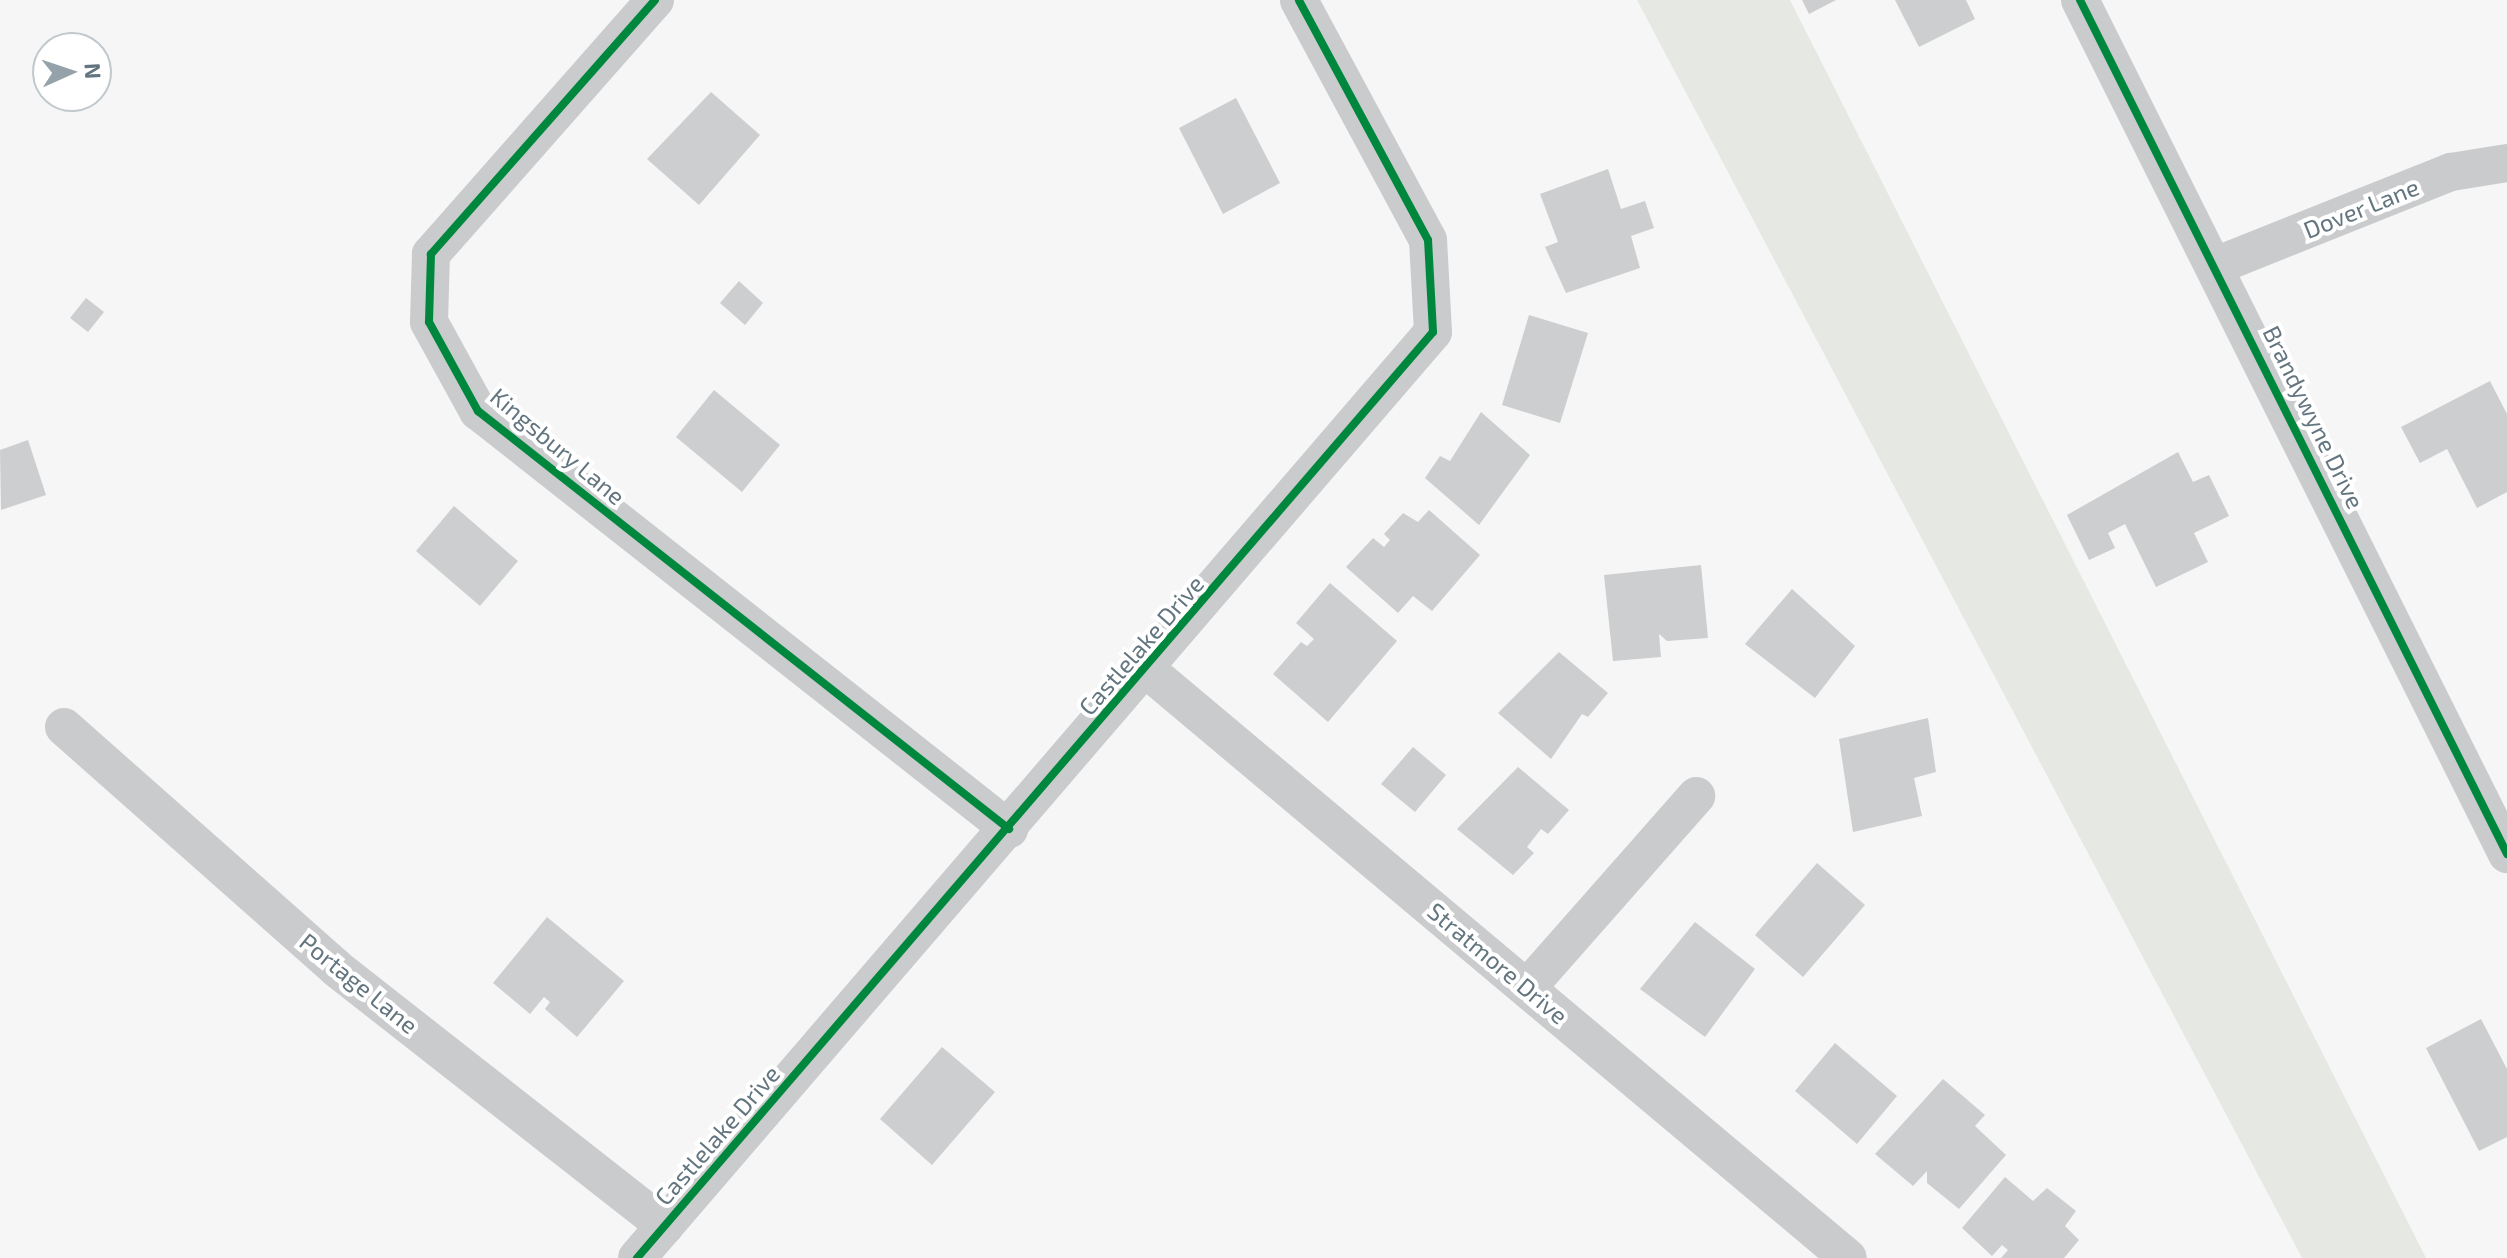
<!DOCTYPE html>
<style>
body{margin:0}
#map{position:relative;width:2507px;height:1258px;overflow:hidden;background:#f6f6f6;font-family:"Exo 2",sans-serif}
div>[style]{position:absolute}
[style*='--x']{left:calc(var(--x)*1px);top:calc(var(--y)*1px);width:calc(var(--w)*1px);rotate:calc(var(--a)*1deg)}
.green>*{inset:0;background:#e5e8e3}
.building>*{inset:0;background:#cccecf}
.street>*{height:38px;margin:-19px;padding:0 19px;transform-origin:19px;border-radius:19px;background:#c9cbcc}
.cycleway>*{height:8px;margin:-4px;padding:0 4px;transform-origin:4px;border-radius:4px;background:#00873e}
span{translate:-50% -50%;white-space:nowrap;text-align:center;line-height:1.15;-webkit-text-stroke:8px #fff;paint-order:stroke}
.street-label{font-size:24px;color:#63757f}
.north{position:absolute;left:32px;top:32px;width:80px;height:80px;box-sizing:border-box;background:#fff;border:2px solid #c1c8cc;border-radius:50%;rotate:87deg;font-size:22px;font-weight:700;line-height:32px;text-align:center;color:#63757f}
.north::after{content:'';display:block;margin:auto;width:28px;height:36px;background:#96a2a9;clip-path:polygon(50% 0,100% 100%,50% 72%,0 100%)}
</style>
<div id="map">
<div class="green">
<i style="clip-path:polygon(1637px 0,1790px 0,2426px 1258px,2302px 1258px)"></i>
</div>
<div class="building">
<i style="clip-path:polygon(1802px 0,1836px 0,1809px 14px)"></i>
<i style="clip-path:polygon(1895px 0,1966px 0,1975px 19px,1919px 47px)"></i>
<i style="clip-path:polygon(711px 92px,760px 135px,699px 205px,647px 159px)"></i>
<i style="clip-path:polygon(1236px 98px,1280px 183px,1223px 214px,1179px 128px)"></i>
<i style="clip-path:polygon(1608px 169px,1621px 209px,1645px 201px,1654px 228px,1631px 236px,1640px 268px,1566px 293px,1545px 247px,1558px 242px,1540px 194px)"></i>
<i style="clip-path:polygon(739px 281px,763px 303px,745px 325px,720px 303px)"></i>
<i style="clip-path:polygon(86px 298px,104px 312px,88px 332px,70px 318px)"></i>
<i style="clip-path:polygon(1529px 315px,1588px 333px,1560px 423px,1502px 405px)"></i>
<i style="clip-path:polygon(2490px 381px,2507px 414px,2507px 492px,2477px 508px,2447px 449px,2420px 463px,2401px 427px)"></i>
<i style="clip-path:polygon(714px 390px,780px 445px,742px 492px,676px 437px)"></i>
<i style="clip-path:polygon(1481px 412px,1530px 455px,1479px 525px,1425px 478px,1440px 456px,1450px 461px)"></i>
<i style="clip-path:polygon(28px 440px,46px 495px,1px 510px,0 450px)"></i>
<i style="clip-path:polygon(2178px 452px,2193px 482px,2209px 475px,2229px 516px,2194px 533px,2208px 562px,2156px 587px,2125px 524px,2108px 533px,2115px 548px,2089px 560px,2067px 515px)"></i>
<i style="clip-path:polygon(454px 506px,518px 561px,480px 606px,416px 551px)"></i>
<i style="clip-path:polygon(1429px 510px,1480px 555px,1432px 611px,1413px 596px,1398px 613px,1346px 567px,1373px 538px,1384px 547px,1390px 540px,1384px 534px,1403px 513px,1418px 522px)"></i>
<i style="clip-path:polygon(1701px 565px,1708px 638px,1667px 641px,1659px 634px,1661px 657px,1613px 661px,1604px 575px)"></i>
<i style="clip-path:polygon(1330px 583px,1397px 641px,1328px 722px,1273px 674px,1301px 642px,1307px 646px,1314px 639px,1296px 623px)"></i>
<i style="clip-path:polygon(1792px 589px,1855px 646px,1815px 698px,1745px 644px)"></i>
<i style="clip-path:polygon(1559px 652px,1608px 693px,1588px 717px,1582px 714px,1551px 759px,1498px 713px)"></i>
<i style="clip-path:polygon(1928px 718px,1936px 772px,1914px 778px,1922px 816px,1853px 832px,1839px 739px)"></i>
<i style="clip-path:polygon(1413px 747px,1446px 775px,1415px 812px,1381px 784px)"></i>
<i style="clip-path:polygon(1518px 767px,1569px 810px,1548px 834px,1541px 829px,1527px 847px,1534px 853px,1513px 875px,1457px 829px)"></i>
<i style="clip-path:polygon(1817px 863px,1865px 905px,1803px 977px,1755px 935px)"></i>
<i style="clip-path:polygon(547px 917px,624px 981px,577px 1037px,545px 1009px,550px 1002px,544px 997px,530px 1014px,493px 983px)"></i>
<i style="clip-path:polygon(1695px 922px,1755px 969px,1705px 1037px,1640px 989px)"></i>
<i style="clip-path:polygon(2481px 1019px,2507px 1069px,2507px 1137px,2479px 1151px,2426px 1048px)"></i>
<i style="clip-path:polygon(1835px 1043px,1897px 1096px,1857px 1144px,1795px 1091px)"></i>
<i style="clip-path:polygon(942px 1047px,995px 1092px,932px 1165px,880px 1119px)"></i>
<i style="clip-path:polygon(1943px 1079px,1985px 1115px,1975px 1126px,2006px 1155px,1959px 1209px,1927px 1183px,1927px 1171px,1913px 1186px,1875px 1154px)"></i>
<i style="clip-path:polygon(2005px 1177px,2033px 1201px,2047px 1188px,2076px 1211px,2065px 1226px,2079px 1240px,2064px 1258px,2001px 1258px,2008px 1250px,2002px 1245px,1992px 1256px,1962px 1228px)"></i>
</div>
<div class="street">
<i style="--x:655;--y:0;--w:339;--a:131.4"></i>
<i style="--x:431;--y:254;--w:68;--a:91.7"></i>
<i style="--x:429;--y:322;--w:102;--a:61.2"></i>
<i style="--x:478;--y:411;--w:676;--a:38.21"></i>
<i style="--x:2080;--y:0;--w:955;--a:63.43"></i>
<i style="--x:2218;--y:265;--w:251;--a:-21.8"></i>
<i style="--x:2451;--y:172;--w:57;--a:-9.1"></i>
<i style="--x:1146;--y:669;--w:916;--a:40"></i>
<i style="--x:64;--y:727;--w:363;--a:41.5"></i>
<i style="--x:336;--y:968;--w:418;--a:38.1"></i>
<i style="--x:1527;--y:988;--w:256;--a:-48.6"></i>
<i style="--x:637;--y:1258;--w:1221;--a:-49.32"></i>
<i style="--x:1433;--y:332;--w:92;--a:-93.1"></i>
<i style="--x:1428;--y:240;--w:272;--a:-118.3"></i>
</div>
<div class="cycleway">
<i style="--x:655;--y:0;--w:339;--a:131.4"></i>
<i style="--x:431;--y:254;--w:68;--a:91.7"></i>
<i style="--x:429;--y:322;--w:102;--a:61.2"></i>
<i style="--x:478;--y:411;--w:676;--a:38.21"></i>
<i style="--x:2080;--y:0;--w:955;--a:63.43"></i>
<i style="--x:637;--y:1258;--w:1221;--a:-49.32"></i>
<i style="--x:1433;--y:332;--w:92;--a:-93.1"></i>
<i style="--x:1428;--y:240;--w:272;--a:-118.3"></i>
</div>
<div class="street-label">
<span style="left:2361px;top:208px;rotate:-22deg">Dover Lane</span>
<span style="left:2314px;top:417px;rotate:64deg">Brandywyne Drive</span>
<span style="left:558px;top:446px;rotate:40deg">Kingsbury Lane</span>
<span style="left:1141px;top:645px;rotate:-49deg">Castlelake Drive</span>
<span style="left:1498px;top:963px;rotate:40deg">Stratmore Drive</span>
<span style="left:359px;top:983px;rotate:39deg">Portage Lane</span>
<span style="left:717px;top:1135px;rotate:-49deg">Castlelake Drive</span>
</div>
<div class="north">N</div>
</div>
